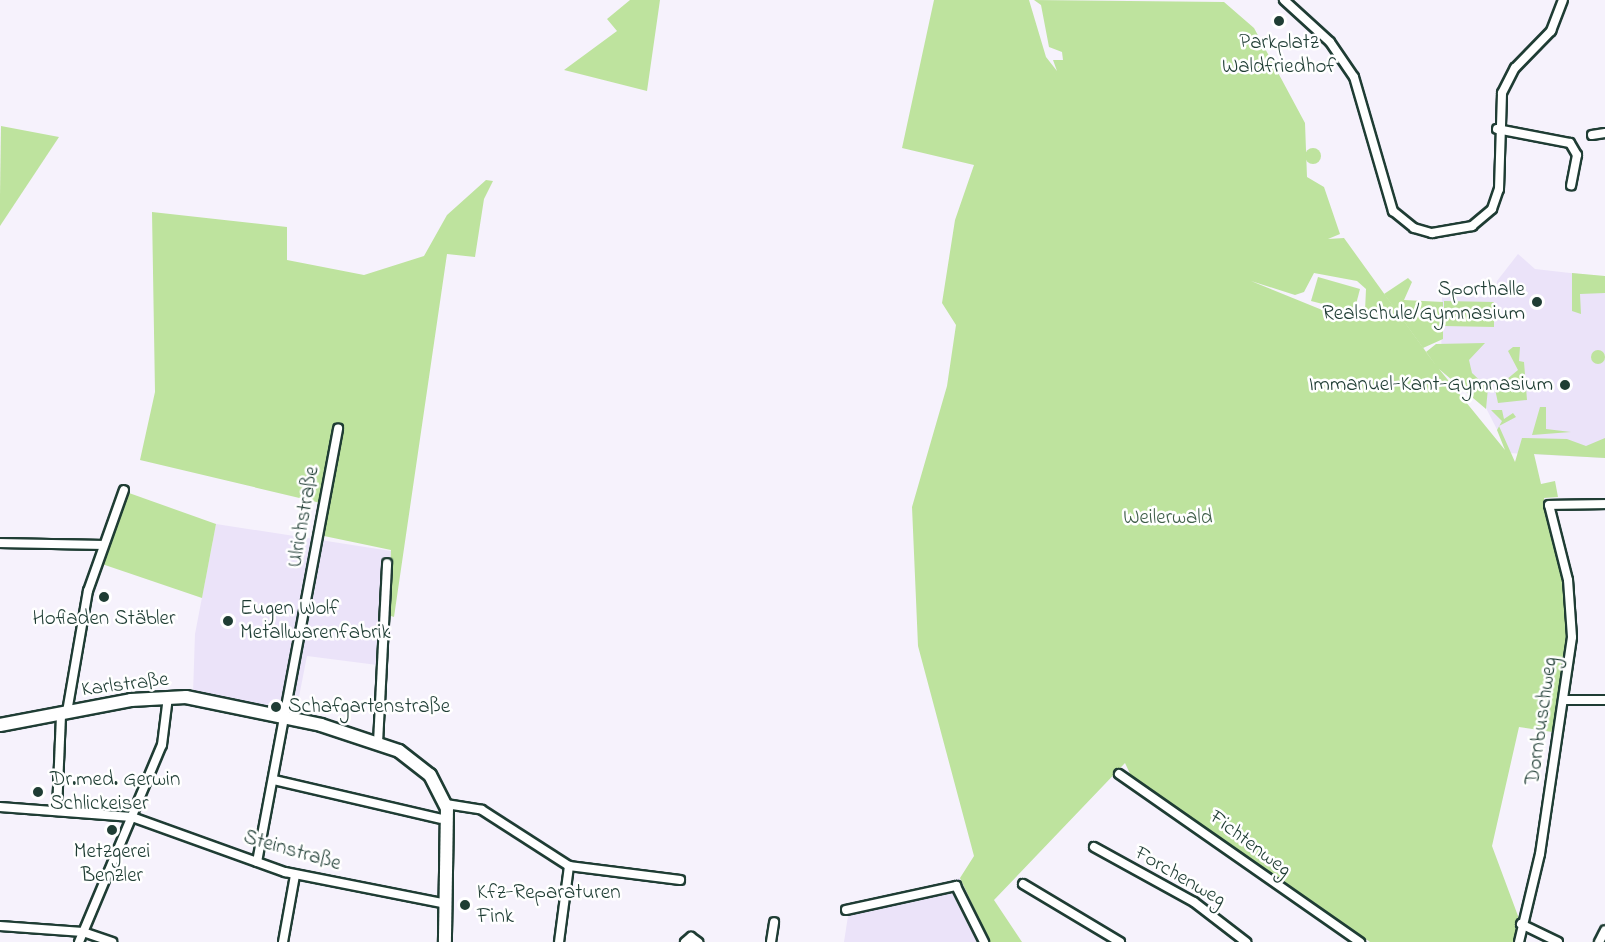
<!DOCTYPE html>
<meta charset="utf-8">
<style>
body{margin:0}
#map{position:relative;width:1605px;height:942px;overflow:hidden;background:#f6f2fc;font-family:"Indie Flower",sans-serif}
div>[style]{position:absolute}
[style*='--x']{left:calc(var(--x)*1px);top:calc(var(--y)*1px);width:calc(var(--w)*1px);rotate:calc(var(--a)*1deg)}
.built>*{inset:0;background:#ebe3f9}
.green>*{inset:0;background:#bee39e}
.round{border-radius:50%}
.roads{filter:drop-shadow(2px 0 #1f3d34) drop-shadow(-2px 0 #1f3d34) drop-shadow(0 2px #1f3d34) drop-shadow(0 -2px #1f3d34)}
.minor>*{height:8px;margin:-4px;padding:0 4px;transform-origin:4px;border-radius:4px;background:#fff}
.secondary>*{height:12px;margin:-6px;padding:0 6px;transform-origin:6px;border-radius:6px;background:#fff}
.dots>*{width:16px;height:16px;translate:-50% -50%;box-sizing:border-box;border:3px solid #fff;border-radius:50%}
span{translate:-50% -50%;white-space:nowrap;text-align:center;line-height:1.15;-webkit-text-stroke:5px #fff;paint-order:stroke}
.poi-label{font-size:21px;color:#1f3d34}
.right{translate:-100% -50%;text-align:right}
.left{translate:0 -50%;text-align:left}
.street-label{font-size:21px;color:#1f3d34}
.park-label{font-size:21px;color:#3f5e49}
</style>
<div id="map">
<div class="built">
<i style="clip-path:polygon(1518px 254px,1535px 269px,1605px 277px,1605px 458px,1509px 453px,1485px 406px,1441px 369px,1442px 296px,1495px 297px,1497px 281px)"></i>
<i style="clip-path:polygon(216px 524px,391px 551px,385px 666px,307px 656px,296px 712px,193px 693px,195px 634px)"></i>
<i style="clip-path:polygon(960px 878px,990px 942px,844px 942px,848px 916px)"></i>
</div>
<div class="green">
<i style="clip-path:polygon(630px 0,660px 0,647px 91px,564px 70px,617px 31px,607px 19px)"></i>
<i style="clip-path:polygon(evenodd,934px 0,1029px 0,1046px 57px,1057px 71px,1053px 60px,1063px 60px,1062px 52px,1049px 47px,1041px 5px,1034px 0,1224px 2px,1254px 28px,1305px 123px,1307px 177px,1324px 187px,1340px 234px,1328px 239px,1344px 238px,1437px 367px,1426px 352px,1436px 344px,1485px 343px,1469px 360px,1472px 373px,1488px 388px,1486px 409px,1439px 369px,1505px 450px,1497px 430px,1502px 421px,1491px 410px,1502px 410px,1504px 419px,1513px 413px,1516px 417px,1499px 426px,1515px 462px,1522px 438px,1567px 439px,1586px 446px,1605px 438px,1605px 458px,1534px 454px,1541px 484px,1555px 481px,1558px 497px,1544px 498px,1571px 613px,1559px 733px,1519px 727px,1492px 846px,1521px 924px,1515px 942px,1370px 942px,1133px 780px,1125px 763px,994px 900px,1022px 942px,990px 942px,960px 878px,974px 856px,918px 646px,912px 507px,947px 386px,956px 325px,942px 303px,955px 220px,974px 165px,902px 148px,934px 0,1314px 273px,1357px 281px,1366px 289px,1365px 311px,1337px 316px,1251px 281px,1295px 295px,1304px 292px,1314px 273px)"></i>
<i style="clip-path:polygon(1px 126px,59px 137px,0 226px,0 196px)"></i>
<i class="round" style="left:1305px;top:148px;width:16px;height:16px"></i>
<i style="clip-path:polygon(486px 180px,493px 181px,484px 199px,475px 257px,447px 254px,394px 617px,388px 615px,391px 550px,324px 536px,329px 505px,140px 460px,155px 392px,152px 212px,287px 227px,287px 260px,364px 275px,424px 256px,447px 215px)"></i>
<i style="clip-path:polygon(1572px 273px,1605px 276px,1605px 293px,1580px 294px,1581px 314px,1572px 311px)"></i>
<i style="clip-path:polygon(1318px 277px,1360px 289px,1354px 312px,1311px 301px)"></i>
<i style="clip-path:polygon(1408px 278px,1412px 282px,1404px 300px,1443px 302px,1443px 339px,1423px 348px,1384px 294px)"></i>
<i style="clip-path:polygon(1444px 301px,1494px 302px,1494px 327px,1444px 326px)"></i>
<i style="clip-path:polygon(1513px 347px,1520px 347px,1519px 361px,1524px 362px,1527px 400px,1498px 403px,1495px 389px,1518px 370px,1508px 351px)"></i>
<i class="round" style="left:1591px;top:350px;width:14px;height:14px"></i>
<i style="clip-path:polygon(1540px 407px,1546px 407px,1546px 429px,1571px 432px,1532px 435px)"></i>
<i style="clip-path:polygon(129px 493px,216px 524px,202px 598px,102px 564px)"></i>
</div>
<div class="roads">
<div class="minor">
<i style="--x:1284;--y:0;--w:62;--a:42.4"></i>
<i style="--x:1330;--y:42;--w:42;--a:55.6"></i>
<i style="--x:1354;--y:77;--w:140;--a:73.8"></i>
<i style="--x:1393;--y:211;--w:27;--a:39"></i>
<i style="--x:1414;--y:228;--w:19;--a:16"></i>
<i style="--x:1432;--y:233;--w:41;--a:-9.9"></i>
<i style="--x:1472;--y:226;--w:26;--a:-40"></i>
<i style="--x:1492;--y:209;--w:21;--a:-71"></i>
<i style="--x:1499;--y:189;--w:96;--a:-88.2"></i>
<i style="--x:1502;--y:93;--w:28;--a:-63"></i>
<i style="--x:1515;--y:68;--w:52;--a:-45.8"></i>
<i style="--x:1551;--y:31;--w:33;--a:-69"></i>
<i style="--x:1497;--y:129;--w:74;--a:10.9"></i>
<i style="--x:1570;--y:143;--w:14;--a:60"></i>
<i style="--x:1577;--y:155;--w:31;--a:101"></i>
<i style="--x:1592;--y:135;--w:13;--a:-9"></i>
<i style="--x:0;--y:543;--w:101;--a:1.1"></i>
<i style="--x:1565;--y:700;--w:40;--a:0"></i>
<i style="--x:67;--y:712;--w:123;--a:-80.2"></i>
<i style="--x:88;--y:591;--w:107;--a:-70.4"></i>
<i style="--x:378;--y:743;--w:180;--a:-87.1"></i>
<i style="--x:1119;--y:774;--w:294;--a:34.9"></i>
<i style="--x:274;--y:780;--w:171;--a:13.1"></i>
<i style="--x:446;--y:804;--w:36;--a:9"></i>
<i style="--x:482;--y:810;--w:103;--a:32.8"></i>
<i style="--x:0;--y:807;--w:132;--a:4.3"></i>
<i style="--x:132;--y:817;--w:163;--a:19.8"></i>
<i style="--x:285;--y:872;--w:165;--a:11.2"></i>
<i style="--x:57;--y:811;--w:97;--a:-87.6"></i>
<i style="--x:1094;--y:847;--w:114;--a:28.8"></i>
<i style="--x:1194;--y:902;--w:66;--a:37.6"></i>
<i style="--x:257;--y:862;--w:441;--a:-79.4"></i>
<i style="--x:569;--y:866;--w:112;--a:7.2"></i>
<i style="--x:1023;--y:884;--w:113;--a:30.9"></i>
<i style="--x:846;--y:910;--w:113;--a:-12.3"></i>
<i style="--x:956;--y:886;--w:63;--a:63.4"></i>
<i style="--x:1521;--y:924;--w:41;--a:25.9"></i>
<i style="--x:0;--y:926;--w:83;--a:4.1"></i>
<i style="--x:83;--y:932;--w:31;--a:19"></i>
<i style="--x:79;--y:942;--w:214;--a:-67.2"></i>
<i style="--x:162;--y:745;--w:48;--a:-82.9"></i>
<i style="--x:283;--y:942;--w:68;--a:-79.8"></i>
<i style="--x:559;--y:942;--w:77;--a:-82.5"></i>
<i style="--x:685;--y:942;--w:8;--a:-40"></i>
<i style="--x:691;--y:937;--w:9;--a:36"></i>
<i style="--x:771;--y:942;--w:20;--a:-81"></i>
<i style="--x:1519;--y:942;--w:90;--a:-76.6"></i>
<i style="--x:1540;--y:854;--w:219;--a:-81.6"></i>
<i style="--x:1572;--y:637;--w:57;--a:-94"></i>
<i style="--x:1568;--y:580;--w:77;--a:-104.2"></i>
<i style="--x:1549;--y:505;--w:56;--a:-1"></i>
<i style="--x:1599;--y:942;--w:13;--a:-63"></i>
</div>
<div class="secondary">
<i style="--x:0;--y:725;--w:133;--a:-10.8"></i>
<i style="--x:131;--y:700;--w:55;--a:-3.1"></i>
<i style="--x:186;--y:697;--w:138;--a:11.7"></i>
<i style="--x:321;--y:725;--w:82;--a:18.4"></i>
<i style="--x:399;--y:751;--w:39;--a:38"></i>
<i style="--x:430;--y:775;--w:37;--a:63"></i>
<i style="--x:447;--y:808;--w:134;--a:90.9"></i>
</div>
</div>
<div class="dots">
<i style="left:1279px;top:21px;background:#1f3d34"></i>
<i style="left:1537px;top:302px;background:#1f3d34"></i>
<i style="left:1565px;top:385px;background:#1f3d34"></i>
<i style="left:104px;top:597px;background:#1f3d34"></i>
<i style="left:228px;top:621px;background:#1f3d34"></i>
<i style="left:276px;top:707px;background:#1f3d34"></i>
<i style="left:38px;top:792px;background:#1f3d34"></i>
<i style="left:112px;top:830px;background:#1f3d34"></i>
<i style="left:465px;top:905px;background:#1f3d34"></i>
</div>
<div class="poi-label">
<span style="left:1279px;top:55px">Parkplatz<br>Waldfriedhof</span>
<span class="right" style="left:1525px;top:302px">Sporthalle<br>Realschule/Gymnasium</span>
<span class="right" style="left:1553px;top:385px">Immanuel-Kant-Gymnasium</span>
<span class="left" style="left:240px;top:621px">Eugen Wolf<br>Metallwarenfabrik</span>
<span style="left:104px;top:619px">Hofladen Stäbler</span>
<span class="left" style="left:288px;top:707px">Schafgartenstraße</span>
<span class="left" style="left:50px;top:792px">Dr.med. Gerwin<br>Schlickeiser</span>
<span style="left:112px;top:864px">Metzgerei<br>Benzler</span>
<span class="left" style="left:477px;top:905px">Kfz-Reparaturen<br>Fink</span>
</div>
<div class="street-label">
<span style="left:304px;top:517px;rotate:-80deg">Ulrichstraße</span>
<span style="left:125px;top:685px;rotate:-7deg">Karlstraße</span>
<span style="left:1542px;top:721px;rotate:-82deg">Dornbuschweg</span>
<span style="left:1250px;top:844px;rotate:37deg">Fichtenweg</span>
<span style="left:292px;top:851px;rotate:16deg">Steinstraße</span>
<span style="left:1180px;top:877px;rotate:30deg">Forchenweg</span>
</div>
<div class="park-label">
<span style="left:1168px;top:518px">Weilerwald</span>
</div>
</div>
